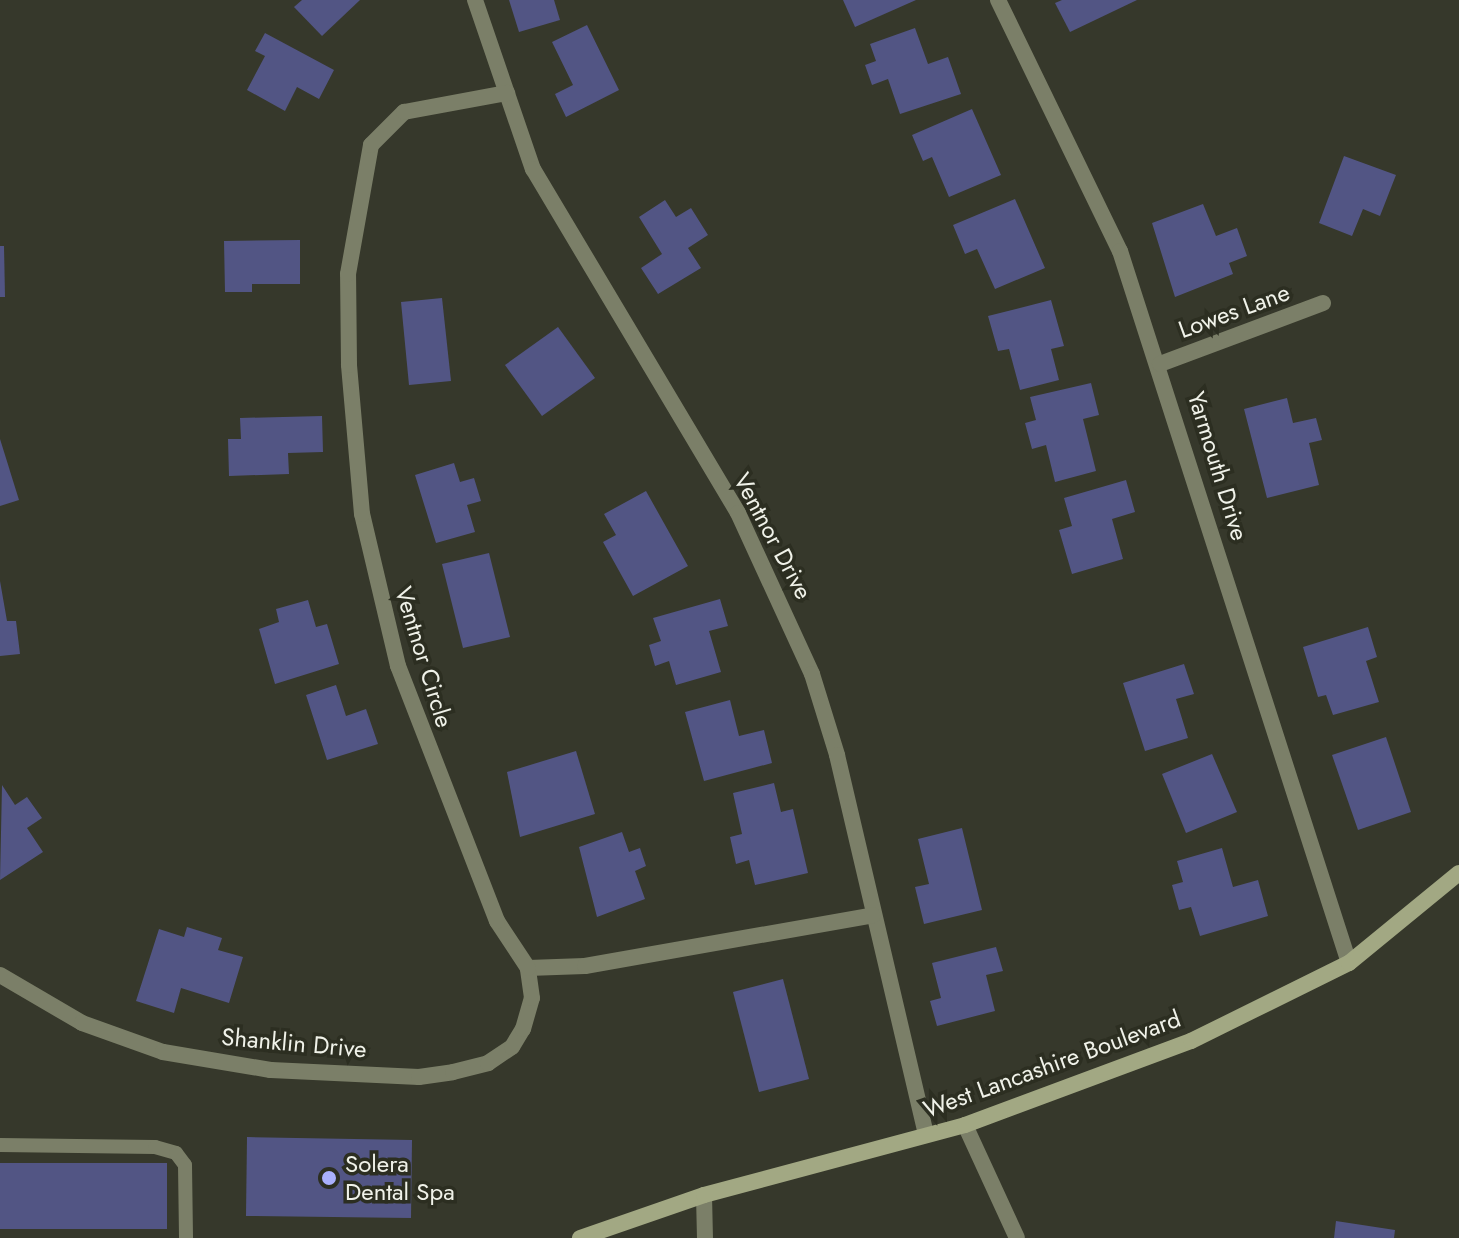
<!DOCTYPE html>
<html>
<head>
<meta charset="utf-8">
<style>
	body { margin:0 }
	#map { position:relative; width:1459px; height:1238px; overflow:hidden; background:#36382b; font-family:Jost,sans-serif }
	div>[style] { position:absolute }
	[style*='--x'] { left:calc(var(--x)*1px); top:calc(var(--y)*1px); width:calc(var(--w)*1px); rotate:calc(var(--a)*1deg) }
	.building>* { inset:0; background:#525584 }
	.service>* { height:14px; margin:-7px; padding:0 7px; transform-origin:7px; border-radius:7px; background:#7b7f68 }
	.minor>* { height:16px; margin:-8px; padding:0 8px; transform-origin:8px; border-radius:8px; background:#7b7f68 }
	.secondary>* { height:16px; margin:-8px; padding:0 8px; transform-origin:8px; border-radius:8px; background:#a2a883 }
	.dots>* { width:22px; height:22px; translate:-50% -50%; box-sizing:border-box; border:4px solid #2c2e21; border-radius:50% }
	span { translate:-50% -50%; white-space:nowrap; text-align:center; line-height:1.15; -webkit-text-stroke:7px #2c2e21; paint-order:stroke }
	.street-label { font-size:24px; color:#f0f2e9 }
	.poi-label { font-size:24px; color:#f0f2e9 }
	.left { translate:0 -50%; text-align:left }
</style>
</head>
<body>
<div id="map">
	<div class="building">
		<i style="clip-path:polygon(302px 0,360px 0,322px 36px,294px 7px)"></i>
		<i style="clip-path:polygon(509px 0,554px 0,560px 20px,519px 32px)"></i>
		<i style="clip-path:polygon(843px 0,916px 0,855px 27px)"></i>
		<i style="clip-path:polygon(1062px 0,1137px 0,1070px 32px,1055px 3px)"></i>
		<i style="clip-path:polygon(587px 25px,619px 90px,566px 117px,555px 94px,573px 85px,552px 42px)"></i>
		<i style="clip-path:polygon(915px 28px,928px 64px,948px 57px,961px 94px,900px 114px,888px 79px,872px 85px,865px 65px,876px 61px,870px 44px)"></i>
		<i style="clip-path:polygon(265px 33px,334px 70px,319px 99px,297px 87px,285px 111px,247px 90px,265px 56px,255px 51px)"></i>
		<i style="clip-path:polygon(972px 109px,1001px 175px,949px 197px,932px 157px,923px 161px,912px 135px)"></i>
		<i style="clip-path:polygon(1344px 156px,1396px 175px,1380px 216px,1363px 209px,1352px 236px,1319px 223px)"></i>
		<i style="clip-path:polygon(1015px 199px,1045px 268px,995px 289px,977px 249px,965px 254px,953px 225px)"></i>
		<i style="clip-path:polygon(665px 200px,676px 217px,691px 208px,708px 235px,688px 248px,701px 268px,658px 294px,641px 268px,662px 254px,639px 217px)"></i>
		<i style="clip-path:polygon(1203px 204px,1216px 236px,1237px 228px,1247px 256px,1229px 263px,1233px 274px,1175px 297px,1152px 223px)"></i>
		<i style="clip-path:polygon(300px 240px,300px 284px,252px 284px,252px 292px,225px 292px,224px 241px)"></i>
		<i style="clip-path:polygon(0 246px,4px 246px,5px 297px,0 297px)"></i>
		<i style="clip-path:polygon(442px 298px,451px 381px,409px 385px,401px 302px)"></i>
		<i style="clip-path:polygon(1051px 300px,1064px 346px,1051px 349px,1059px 380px,1020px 390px,1009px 349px,998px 351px,988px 316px)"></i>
		<i style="clip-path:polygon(558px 327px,595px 378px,542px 416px,505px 365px)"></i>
		<i style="clip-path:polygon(1091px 383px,1099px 415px,1083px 419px,1096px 471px,1055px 482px,1046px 445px,1032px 449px,1025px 423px,1036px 420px,1030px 397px)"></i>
		<i style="clip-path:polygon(1287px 398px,1293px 423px,1316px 418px,1322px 440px,1309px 443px,1319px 485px,1267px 498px,1244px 409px)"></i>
		<i style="clip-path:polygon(322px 416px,323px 452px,288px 453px,289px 474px,229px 476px,228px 439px,241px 439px,240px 418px)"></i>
		<i style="clip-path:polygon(0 439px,19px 500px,0 506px)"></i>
		<i style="clip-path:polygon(454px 463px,460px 482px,474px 478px,481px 501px,467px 505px,475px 532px,436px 543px,415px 475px)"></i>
		<i style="clip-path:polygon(1126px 480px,1135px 512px,1112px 519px,1123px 559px,1072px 574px,1059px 530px,1072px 526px,1064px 498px)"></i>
		<i style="clip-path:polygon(646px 491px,688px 566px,633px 596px,603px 542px,616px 535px,604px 514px)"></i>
		<i style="clip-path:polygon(489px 553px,510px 637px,463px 648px,442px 564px)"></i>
		<i style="clip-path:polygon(0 581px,7px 621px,16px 621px,20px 654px,0 656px)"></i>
		<i style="clip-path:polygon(720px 599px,728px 626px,709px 631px,721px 672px,676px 685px,669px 661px,655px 666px,649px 645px,661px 641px,653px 618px)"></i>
		<i style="clip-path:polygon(308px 600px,316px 627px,327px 624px,339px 664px,275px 684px,259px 629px,279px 622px,276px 609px)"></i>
		<i style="clip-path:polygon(1368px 627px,1377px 657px,1366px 661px,1379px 702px,1333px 715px,1326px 695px,1318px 697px,1303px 647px)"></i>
		<i style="clip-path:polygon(1184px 664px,1194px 694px,1176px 699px,1188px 738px,1145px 751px,1123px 683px)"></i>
		<i style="clip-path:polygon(336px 685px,346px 716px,366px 709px,378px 744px,327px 760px,306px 695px)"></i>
		<i style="clip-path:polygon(730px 700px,739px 736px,764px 730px,772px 763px,704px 781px,685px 712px)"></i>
		<i style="clip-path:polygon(1386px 737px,1411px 812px,1358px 830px,1332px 755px)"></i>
		<i style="clip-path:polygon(576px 751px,595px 814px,520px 837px,507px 772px)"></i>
		<i style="clip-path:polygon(1212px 754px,1237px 812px,1186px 833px,1162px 774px)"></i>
		<i style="clip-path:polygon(774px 783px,781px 812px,793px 809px,808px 873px,755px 885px,749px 860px,736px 864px,730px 837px,742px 834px,733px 793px)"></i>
		<i style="clip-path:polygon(2px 785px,15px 805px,27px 797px,42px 818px,27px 828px,43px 852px,0 880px)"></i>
		<i style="clip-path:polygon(962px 828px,982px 910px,924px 924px,915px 887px,929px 884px,918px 839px)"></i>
		<i style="clip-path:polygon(622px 832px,629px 852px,640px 848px,646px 866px,635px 871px,645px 899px,597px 917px,579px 847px)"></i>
		<i style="clip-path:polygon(1222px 848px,1233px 887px,1258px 880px,1268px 916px,1200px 936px,1191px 907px,1179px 910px,1172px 885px,1183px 882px,1177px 861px)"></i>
		<i style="clip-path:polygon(187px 927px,222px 938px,218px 950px,243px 957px,229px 1003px,181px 988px,174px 1013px,136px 1001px,159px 929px,184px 937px)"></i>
		<i style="clip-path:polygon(996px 947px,1003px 971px,986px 975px,995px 1011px,937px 1026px,930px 1001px,941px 998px,932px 963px)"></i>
		<i style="clip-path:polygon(783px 979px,809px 1079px,759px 1092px,733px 992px)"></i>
		<i style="clip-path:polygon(247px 1137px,412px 1140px,411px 1218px,246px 1216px)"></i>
		<i style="clip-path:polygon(0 1163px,167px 1163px,167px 1229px,0 1229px)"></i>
		<i style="clip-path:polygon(1336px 1221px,1395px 1230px,1394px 1238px,1334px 1238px)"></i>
	</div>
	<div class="service">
		<i style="--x:0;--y:1145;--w:155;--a:0.7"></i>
		<i style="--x:155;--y:1147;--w:22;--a:16"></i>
		<i style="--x:176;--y:1153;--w:15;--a:53"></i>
		<i style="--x:185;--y:1165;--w:73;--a:89.2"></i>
	</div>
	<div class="minor">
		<i style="--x:475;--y:0;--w:179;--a:71.1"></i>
		<i style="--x:533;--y:169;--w:400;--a:59.2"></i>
		<i style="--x:738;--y:513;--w:177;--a:65.3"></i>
		<i style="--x:812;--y:674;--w:85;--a:72.8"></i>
		<i style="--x:837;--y:755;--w:390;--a:76.8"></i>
		<i style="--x:998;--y:0;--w:279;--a:64.1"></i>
		<i style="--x:1120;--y:251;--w:748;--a:72.17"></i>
		<i style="--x:1160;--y:364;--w:174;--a:-20.5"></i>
		<i style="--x:528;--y:968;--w:57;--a:-2"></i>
		<i style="--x:585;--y:966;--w:292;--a:-10"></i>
		<i style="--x:0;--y:975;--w:95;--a:30.3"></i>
		<i style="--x:82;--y:1023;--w:86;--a:19.7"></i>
		<i style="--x:163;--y:1052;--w:109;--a:9.5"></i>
		<i style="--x:271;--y:1070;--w:148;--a:2.7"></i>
		<i style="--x:419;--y:1077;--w:34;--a:-8"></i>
		<i style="--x:453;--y:1072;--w:36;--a:-14"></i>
		<i style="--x:488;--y:1063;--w:29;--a:-34"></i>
		<i style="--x:512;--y:1047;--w:21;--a:-59"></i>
		<i style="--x:523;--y:1029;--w:32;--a:-74"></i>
		<i style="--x:532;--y:998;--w:30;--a:-98"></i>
		<i style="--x:528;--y:968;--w:56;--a:-123.4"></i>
		<i style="--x:497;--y:921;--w:274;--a:-111.2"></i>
		<i style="--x:398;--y:666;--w:156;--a:-103.3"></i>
		<i style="--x:362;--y:514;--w:150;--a:-95"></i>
		<i style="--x:349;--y:365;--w:91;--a:-90.6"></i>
		<i style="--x:348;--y:274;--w:131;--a:-79.9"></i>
		<i style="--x:371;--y:145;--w:47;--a:-45"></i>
		<i style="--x:404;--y:112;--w:105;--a:-10.5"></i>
		<i style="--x:965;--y:1125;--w:124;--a:65.3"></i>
		<i style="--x:704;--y:1195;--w:43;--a:88.7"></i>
	</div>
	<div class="secondary">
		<i style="--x:580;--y:1238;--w:131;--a:-19.1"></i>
		<i style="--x:704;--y:1195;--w:270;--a:-15"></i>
		<i style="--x:965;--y:1125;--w:241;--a:-20.4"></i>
		<i style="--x:1191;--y:1041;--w:176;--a:-26.3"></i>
		<i style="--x:1349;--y:963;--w:142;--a:-39.3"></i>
	</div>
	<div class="dots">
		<i style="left:329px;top:1178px;background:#a9b0fc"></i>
	</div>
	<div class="street-label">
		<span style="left:1234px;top:311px;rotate:-20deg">Lowes Lane</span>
		<span style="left:1218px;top:466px;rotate:73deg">Yarmouth Drive</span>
		<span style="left:773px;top:536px;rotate:62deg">Ventnor Drive</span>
		<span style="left:424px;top:657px;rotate:73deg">Ventnor Circle</span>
		<span style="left:294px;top:1043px;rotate:5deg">Shanklin Drive</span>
		<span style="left:1052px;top:1064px;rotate:-20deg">West Lancashire Boulevard</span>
	</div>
	<div class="poi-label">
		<span class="left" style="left:345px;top:1178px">Solera<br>Dental Spa</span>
	</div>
</div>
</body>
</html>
